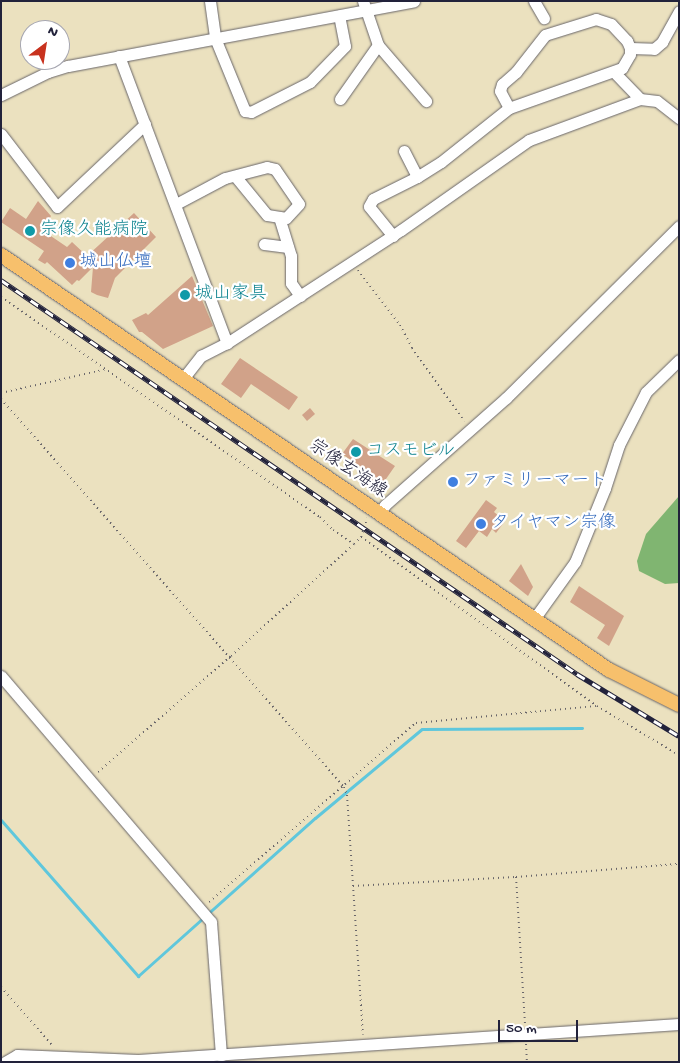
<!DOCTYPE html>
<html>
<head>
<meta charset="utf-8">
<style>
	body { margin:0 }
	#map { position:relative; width:680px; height:1063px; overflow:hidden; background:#ebe1bf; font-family:"Gochi Hand","Klee One",sans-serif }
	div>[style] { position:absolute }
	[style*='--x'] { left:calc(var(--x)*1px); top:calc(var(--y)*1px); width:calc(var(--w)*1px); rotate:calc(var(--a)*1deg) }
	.forest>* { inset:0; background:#80b571 }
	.stream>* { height:3px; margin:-1.5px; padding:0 1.5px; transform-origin:1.5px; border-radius:1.5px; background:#5fc7dc }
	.building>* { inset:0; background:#d1a289 }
	.path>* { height:2px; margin-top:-1px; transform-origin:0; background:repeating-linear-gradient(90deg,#686569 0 1px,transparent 0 5px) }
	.roads { filter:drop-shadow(0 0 1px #686569) drop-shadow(0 0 1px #686569) }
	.minor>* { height:11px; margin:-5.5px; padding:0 5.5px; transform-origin:5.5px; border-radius:5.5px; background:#fff }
	.major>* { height:14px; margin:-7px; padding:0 7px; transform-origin:7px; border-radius:7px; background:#f7c06c }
	.rail>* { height:5px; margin-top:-2.5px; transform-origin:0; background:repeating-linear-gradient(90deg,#fff 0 9px,#22223b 0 18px); box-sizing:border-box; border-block:1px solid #22223b }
	.dots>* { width:14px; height:14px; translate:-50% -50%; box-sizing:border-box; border:2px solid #fff; border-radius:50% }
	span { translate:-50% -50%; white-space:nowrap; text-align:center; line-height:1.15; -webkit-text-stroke:4.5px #fff; paint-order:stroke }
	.culture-label { font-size:18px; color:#0d838f }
	.left { translate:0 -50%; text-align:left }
	.shop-label { font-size:18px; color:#366cbe }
	.street-label { font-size:18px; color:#22223b }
	.frame { position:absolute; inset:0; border:2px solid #22223b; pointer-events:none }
	.north { position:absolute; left:20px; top:20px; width:50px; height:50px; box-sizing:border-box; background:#fff; border:1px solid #a7a7b1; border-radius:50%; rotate:31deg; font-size:14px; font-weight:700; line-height:20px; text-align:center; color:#22223b }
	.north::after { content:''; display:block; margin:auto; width:18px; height:22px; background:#c8321e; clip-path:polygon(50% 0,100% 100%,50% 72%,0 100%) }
	.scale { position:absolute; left:498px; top:1020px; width:80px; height:22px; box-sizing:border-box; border:2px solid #22223b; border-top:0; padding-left:6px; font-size:15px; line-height:18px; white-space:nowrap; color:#22223b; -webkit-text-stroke:4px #fff; paint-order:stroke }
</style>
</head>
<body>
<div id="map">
	<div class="forest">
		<i style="clip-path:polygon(679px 496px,679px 583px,665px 584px,639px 571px,637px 561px,646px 534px)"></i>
	</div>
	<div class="stream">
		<i style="--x:1;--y:820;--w:208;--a:48.7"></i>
		<i style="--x:138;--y:976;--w:237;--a:-41.8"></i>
		<i style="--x:315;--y:818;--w:139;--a:-39.8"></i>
		<i style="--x:422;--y:729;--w:160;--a:-0.4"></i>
	</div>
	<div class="building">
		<i style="clip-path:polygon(38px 201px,51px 216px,42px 230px,67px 247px,72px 242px,87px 256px,134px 213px,156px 237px,115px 278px,108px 298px,97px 295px,91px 292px,93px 267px,79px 281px,77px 280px,72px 285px,47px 262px,45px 264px,38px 260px,44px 251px,1px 222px,10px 208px,26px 219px)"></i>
		<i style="clip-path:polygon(192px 276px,213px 326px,163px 349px,142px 332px,139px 332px,132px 320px,146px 313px,148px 315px)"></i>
		<i style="clip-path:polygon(240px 358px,298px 397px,289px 410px,251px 384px,241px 398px,221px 384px)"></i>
		<i style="clip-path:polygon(310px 408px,315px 414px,307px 421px,302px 415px)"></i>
		<i style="clip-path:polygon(353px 439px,395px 466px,379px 489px,368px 482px,370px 473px,342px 454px)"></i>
		<i style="clip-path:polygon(486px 500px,497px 508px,494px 512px,505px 521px,496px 533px,492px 529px,487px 537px,479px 531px,466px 548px,456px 541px)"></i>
		<i style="clip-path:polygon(521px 564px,533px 587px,528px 596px,509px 581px)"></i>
		<i style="clip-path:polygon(579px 586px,624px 616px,609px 646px,597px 638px,605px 625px,570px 602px)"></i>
	</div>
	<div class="path">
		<i style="--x:358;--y:270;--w:69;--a:52.6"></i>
		<i style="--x:400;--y:325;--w:26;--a:62"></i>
		<i style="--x:412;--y:348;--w:90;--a:54.5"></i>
		<i style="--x:1;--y:297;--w:388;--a:34.6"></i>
		<i style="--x:320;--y:517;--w:18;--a:45"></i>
		<i style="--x:333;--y:530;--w:25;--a:34"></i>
		<i style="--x:1;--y:393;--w:109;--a:-12.8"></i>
		<i style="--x:1;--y:399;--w:518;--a:48.52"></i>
		<i style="--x:344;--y:787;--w:9;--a:69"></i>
		<i style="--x:347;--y:795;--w:240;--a:86.2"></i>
		<i style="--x:361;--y:537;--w:290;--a:35.6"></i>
		<i style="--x:597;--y:706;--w:96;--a:30.9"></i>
		<i style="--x:98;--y:772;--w:176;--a:-41.1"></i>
		<i style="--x:231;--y:656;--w:166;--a:-42.3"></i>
		<i style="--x:354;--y:544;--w:10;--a:-45"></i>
		<i style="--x:361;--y:537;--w:20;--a:-72"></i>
		<i style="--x:516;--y:877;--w:147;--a:86.5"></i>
		<i style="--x:353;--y:886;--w:163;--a:-3.2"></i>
		<i style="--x:516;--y:877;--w:164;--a:-4.6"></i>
		<i style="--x:209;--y:902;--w:274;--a:-40.9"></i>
		<i style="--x:416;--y:723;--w:182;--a:-5.4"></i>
		<i style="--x:1;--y:987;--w:77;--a:48.7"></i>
		<i style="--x:526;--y:1044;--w:18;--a:87"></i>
	</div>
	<div class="roads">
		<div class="minor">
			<i style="--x:210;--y:1;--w:37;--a:82"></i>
			<i style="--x:215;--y:38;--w:79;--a:67.7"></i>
			<i style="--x:245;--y:111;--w:6;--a:9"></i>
			<i style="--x:251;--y:112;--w:66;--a:-27"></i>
			<i style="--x:310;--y:82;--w:50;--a:-45.8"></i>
			<i style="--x:345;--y:46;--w:31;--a:-101"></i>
			<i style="--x:534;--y:1;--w:20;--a:60"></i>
			<i style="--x:378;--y:45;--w:74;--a:49.4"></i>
			<i style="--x:630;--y:48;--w:24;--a:2"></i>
			<i style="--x:654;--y:49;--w:11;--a:-41"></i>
			<i style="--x:662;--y:42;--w:35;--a:-61"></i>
			<i style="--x:119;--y:56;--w:307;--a:69.4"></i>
			<i style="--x:614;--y:72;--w:37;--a:46"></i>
			<i style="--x:1;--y:95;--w:52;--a:-26.1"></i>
			<i style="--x:48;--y:72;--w:21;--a:-17"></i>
			<i style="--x:68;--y:66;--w:352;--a:-10.6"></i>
			<i style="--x:340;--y:99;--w:66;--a:-54.9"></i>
			<i style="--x:378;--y:45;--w:46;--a:-108.8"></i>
			<i style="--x:1;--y:134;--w:92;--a:52.5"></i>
			<i style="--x:57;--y:207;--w:121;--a:-43.3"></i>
			<i style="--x:404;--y:151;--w:29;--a:63"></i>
			<i style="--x:176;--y:204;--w:55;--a:-28"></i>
			<i style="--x:225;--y:178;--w:43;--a:-14.7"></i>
			<i style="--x:267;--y:167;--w:8;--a:14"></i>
			<i style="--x:275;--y:169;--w:42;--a:55.6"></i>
			<i style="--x:299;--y:204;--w:19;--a:133"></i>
			<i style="--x:286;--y:218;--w:19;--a:-171"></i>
			<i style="--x:267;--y:215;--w:50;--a:-129.4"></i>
			<i style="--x:279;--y:217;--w:41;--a:72.9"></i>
			<i style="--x:291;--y:256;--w:27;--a:90"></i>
			<i style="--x:291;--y:283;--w:16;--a:55"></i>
			<i style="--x:393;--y:236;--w:38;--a:-129"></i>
			<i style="--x:369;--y:206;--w:8;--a:-60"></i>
			<i style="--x:373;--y:199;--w:49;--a:-26.6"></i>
			<i style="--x:417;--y:177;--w:28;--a:-32"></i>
			<i style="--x:441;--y:162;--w:87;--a:-38.5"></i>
			<i style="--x:509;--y:108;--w:120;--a:-19.5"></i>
			<i style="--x:622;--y:68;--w:16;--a:-60"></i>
			<i style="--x:630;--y:54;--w:6;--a:-90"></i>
			<i style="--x:630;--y:48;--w:8;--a:-113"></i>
			<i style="--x:627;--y:41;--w:23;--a:-133"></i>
			<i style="--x:611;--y:24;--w:16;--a:-162"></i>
			<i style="--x:596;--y:19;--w:53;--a:162.6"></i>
			<i style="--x:545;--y:35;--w:47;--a:128.1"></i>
			<i style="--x:516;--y:72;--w:18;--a:139"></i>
			<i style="--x:502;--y:84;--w:7;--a:106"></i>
			<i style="--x:500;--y:91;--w:19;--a:62"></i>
			<i style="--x:264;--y:244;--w:24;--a:7"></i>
			<i style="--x:182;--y:380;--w:31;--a:-52"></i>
			<i style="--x:201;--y:356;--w:29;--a:-27"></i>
			<i style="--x:227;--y:343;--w:207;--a:-33"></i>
			<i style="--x:401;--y:230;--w:156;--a:-35.1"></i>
			<i style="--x:529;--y:140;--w:118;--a:-20.3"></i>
			<i style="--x:640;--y:99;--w:17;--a:7"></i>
			<i style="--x:657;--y:101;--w:28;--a:38"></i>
			<i style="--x:379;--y:513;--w:10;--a:-53"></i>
			<i style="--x:385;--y:505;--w:162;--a:-41.5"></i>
			<i style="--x:506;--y:398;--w:244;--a:-44.8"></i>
			<i style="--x:534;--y:619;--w:70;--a:-54.3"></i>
			<i style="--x:575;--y:562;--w:80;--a:-67.9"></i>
			<i style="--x:605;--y:488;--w:45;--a:-72"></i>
			<i style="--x:619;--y:445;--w:59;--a:-63"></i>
			<i style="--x:646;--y:392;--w:46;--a:-44.1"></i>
			<i style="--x:1;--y:676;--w:323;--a:49.5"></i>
			<i style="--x:211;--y:922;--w:134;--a:85.7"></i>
			<i style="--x:5;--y:1062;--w:14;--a:-30"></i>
			<i style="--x:17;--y:1055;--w:121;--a:2.4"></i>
			<i style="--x:138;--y:1060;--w:542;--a:-3.81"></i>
		</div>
		<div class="major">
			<i style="--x:1;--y:255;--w:736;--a:34.32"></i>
			<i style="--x:609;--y:670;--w:78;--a:26.6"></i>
		</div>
	</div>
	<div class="rail">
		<i style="--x:1;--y:280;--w:698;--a:34.37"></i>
		<i style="--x:577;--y:674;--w:119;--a:31.3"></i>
	</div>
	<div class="dots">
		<i style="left:30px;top:231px;background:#0f9aa8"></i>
		<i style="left:70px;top:263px;background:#3f7fe0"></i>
		<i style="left:185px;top:295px;background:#0f9aa8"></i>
		<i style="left:356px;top:452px;background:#0f9aa8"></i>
		<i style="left:453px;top:482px;background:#3f7fe0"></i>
		<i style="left:481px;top:524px;background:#3f7fe0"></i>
	</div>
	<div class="culture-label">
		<span class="left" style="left:40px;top:231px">宗像久能病院</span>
		<span class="left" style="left:195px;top:295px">城山家具</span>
		<span class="left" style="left:366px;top:452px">コスモビル</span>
	</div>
	<div class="shop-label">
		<span class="left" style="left:80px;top:263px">城山仏壇</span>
		<span class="left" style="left:463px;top:482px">ファミリーマート</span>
		<span class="left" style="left:491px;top:524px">タイヤマン宗像</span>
	</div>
	<div class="street-label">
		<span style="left:347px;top:470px;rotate:34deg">宗像玄海線</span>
	</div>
	<div class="frame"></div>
	<div class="north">N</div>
	<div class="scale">50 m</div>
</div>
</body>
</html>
